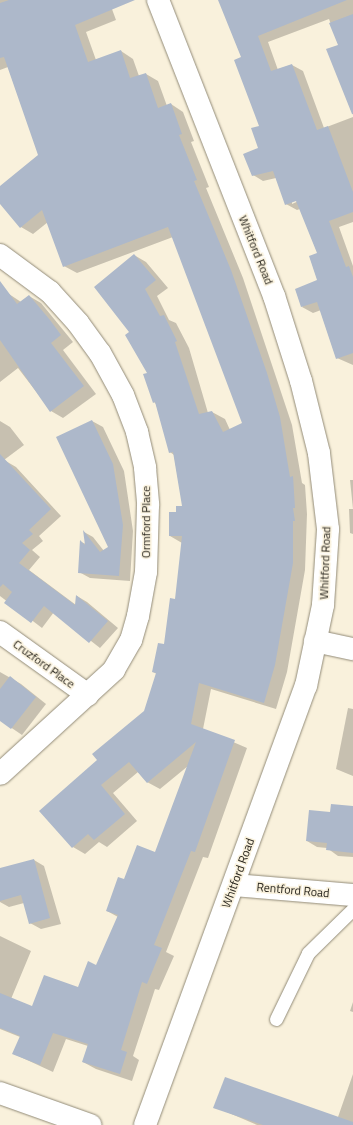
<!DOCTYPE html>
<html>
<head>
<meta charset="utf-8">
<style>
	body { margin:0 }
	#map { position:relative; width:353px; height:1125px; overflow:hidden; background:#f9f1dc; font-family:"Titillium Web",sans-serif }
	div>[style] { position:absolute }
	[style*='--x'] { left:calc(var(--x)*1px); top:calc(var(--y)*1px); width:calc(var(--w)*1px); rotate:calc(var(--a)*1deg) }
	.shadow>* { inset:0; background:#0003 }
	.building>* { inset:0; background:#adb8ca }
	.roads { filter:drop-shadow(0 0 1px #928b78) drop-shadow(0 0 1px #928b78) }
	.service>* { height:13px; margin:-6.5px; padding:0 6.5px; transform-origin:6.5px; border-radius:6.5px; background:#fff }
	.minor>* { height:22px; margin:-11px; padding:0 11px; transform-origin:11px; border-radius:11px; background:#fff }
	.tertiary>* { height:22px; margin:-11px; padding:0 11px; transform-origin:11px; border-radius:11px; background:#fff }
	span { translate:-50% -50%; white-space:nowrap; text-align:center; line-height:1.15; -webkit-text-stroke:3px #f9f1dc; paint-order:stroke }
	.street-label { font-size:12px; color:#28251e }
</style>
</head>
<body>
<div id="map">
	<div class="shadow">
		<i style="clip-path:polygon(0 0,111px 0,109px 1px,116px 20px,86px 32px,96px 60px,121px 51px,133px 59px,139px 76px,146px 74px,158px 81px,167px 106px,171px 104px,183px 112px,194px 141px,191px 142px,209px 187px,206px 188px,243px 278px,292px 425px,302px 483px,305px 485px,307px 514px,305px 570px,287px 672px,276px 709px,211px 689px,203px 729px,247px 748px,208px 858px,203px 857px,166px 952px,174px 956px,159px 990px,155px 989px,133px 1056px,139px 1060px,132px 1081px,96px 1069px,83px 1062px,88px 1046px,66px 1039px,53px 1072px,14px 1054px,20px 1037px,0 1029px,0 936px,31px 951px,11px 999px,33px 1008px,79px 988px,97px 966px,118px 917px,107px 911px,124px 881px,156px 853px,188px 766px,160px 789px,147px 782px,138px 772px,113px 793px,137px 821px,107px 847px,99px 842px,85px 854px,73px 847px,98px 761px,145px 712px,157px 674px,153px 672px,165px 646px,176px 600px,182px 543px,170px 536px,177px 513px,183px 507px,174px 455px,170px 452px,156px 404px,154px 402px,149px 373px,130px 333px,134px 255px,146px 262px,168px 288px,157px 296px,169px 320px,176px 323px,189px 348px,208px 413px,212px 412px,225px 419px,230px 430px,244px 424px,173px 237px,77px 273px,64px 266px,48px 222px,33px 234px,21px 227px,0 202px,0 187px,39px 155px,8px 67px,0 70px)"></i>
		<i style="clip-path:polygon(evenodd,219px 0,353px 0,353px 115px,328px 50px,339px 46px,329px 19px,268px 42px,278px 70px,292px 65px,303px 71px,324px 128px,353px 117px,353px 222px,339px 227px,353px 266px,353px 365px,337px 358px,321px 310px,313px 313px,302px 307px,318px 281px,318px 254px,300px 209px,297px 210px,286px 204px,276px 178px,263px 181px,253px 175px,260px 149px,260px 126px,242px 58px,219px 0,301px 200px,292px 204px,292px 201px,301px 200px)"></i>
		<i style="clip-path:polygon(9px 294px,21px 302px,29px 296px,41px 303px,73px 342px,63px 350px,96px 394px,63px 418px,51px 411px,18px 368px,0 382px,0 295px)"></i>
		<i style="clip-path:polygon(0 421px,10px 427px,24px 445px,4px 460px,16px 467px,61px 516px,39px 536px,43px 541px,32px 550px,40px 557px,29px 570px,76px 605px,77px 596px,87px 602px,118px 628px,100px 648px,54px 612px,42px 628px,0 596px)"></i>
		<i style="clip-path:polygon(92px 421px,103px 427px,124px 471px,133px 531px,130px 581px,90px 578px,79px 572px,81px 542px,86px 544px,84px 532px,93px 537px,104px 551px,110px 548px)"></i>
		<i style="clip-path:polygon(350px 480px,353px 480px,353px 534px,350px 533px,349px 509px,353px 509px)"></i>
		<i style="clip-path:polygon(0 672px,21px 684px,46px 704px,22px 735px,0 720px)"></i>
		<i style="clip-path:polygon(348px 708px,353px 709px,353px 776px,336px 769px)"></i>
		<i style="clip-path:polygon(353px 807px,353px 857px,338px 856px,327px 848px,317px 847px,307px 841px,331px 813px)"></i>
		<i style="clip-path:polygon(34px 860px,44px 866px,61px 924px,41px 929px,30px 923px,24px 903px,9px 907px,0 902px,0 869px)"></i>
		<i style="clip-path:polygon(353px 1002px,353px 1012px,350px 1011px)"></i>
		<i style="clip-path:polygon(353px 1074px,353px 1125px,257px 1125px,215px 1107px,338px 1117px)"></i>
	</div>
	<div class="building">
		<i style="clip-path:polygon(9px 0,135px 0,75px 25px,88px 62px,121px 50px,130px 78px,146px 73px,158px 108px,171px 103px,182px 134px,179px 135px,197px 180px,194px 181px,231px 270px,267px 373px,280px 417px,290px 477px,293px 476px,295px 508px,293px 508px,295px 521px,293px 521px,293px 563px,275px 665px,264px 703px,199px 683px,191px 724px,235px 740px,195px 852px,191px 851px,154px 945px,162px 948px,147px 984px,142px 982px,121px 1050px,127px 1052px,120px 1074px,82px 1062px,88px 1044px,53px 1033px,40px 1065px,12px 1054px,20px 1036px,0 1028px,0 993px,32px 1006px,44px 975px,78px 987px,88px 961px,96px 965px,118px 915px,106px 911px,118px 877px,124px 879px,137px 845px,155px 852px,196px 742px,147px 783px,129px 762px,101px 785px,125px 814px,94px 840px,88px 834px,72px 848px,39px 811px,97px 760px,92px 754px,144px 711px,156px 673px,152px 672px,158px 643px,164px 644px,170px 598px,175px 599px,182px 536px,169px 536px,169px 512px,176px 512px,176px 506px,182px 506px,173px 452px,169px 453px,155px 402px,153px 403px,143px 374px,147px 373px,125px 335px,129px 332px,94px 287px,134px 254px,156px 280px,145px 289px,160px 316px,164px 315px,177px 341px,175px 342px,199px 414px,212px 411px,223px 432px,242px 423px,168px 227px,63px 267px,42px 210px,20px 228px,0 204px,0 186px,38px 155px,4px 57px,0 58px,0 3px)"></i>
		<i style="clip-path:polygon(218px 0,347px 0,258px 36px,271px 71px,292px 64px,317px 130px,328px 126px,353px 192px,353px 212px,329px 221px,346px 267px,349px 266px,353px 277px,353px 353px,336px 359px,317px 302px,301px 307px,295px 289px,317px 280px,309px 256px,317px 253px,296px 201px,285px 205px,273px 171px,252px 176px,243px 154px,258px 148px,251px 128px,259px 126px,234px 60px,241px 57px)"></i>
		<i style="clip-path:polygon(353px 14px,353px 114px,352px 114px,326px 49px,338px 45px,329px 23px)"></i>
		<i style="clip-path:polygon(0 281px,17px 304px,29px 295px,50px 320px,61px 335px,51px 343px,84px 386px,50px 412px,0 340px)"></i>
		<i style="clip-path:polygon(92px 420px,113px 464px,123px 525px,119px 576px,78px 573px,80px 540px,85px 545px,83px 530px,100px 552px,108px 547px,56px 437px)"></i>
		<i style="clip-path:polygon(0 454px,51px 509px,29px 530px,33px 534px,22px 543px,30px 550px,19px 563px,75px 605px,76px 595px,108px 621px,89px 643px,44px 606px,31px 623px,4px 603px,12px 592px,3px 584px,0 587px)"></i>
		<i style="clip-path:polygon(10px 676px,36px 697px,11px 729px,0 721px,0 689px)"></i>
		<i style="clip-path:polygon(331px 804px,353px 806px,353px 853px,326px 850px,327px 843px,306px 841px,309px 810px,330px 812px)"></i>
		<i style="clip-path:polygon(34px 859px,50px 918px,29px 924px,21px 895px,0 901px,0 868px)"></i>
		<i style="clip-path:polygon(225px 1077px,353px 1122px,353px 1125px,263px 1125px,213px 1108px)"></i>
	</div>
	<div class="roads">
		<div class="service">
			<i style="--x:276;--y:1019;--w:73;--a:-64.1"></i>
			<i style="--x:308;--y:953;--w:63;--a:-44.4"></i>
		</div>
		<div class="minor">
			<i style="--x:0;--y:255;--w:62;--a:36.5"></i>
			<i style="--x:50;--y:292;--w:42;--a:47.9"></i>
			<i style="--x:78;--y:323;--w:37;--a:54"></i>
			<i style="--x:100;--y:353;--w:48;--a:61.3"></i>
			<i style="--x:123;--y:395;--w:40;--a:69"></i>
			<i style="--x:137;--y:432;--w:37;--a:77"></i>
			<i style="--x:145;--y:468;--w:37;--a:85"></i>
			<i style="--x:148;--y:505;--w:67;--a:91.7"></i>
			<i style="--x:146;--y:572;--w:45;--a:100.3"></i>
			<i style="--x:138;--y:616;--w:25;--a:106"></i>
			<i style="--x:131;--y:640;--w:34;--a:120"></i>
			<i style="--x:114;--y:670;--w:154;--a:137.6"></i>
			<i style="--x:0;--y:632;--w:108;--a:35.6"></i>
			<i style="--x:315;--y:641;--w:39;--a:12"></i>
			<i style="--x:234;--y:885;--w:119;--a:4.8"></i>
			<i style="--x:145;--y:1125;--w:468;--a:-69.9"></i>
			<i style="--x:306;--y:686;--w:83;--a:-78.1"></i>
			<i style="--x:323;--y:605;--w:76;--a:-86.2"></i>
			<i style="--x:328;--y:529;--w:77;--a:-96.8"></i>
			<i style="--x:319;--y:453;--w:74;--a:-104"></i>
			<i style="--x:301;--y:381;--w:89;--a:-107.6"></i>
			<i style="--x:274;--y:296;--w:318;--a:-111.4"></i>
		</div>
		<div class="tertiary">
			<i style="--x:0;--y:1093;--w:96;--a:19.6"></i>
		</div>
	</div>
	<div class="street-label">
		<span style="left:256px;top:250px;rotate:68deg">Whitford Road</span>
		<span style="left:146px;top:522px;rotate:-90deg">Ormford Place</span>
		<span style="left:325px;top:563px;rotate:-88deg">Whitford Road</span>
		<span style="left:44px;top:664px;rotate:36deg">Cruzford Place</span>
		<span style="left:238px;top:873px;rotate:-70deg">Whitford Road</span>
		<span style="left:293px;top:890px;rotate:5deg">Rentford Road</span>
	</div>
</div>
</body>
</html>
